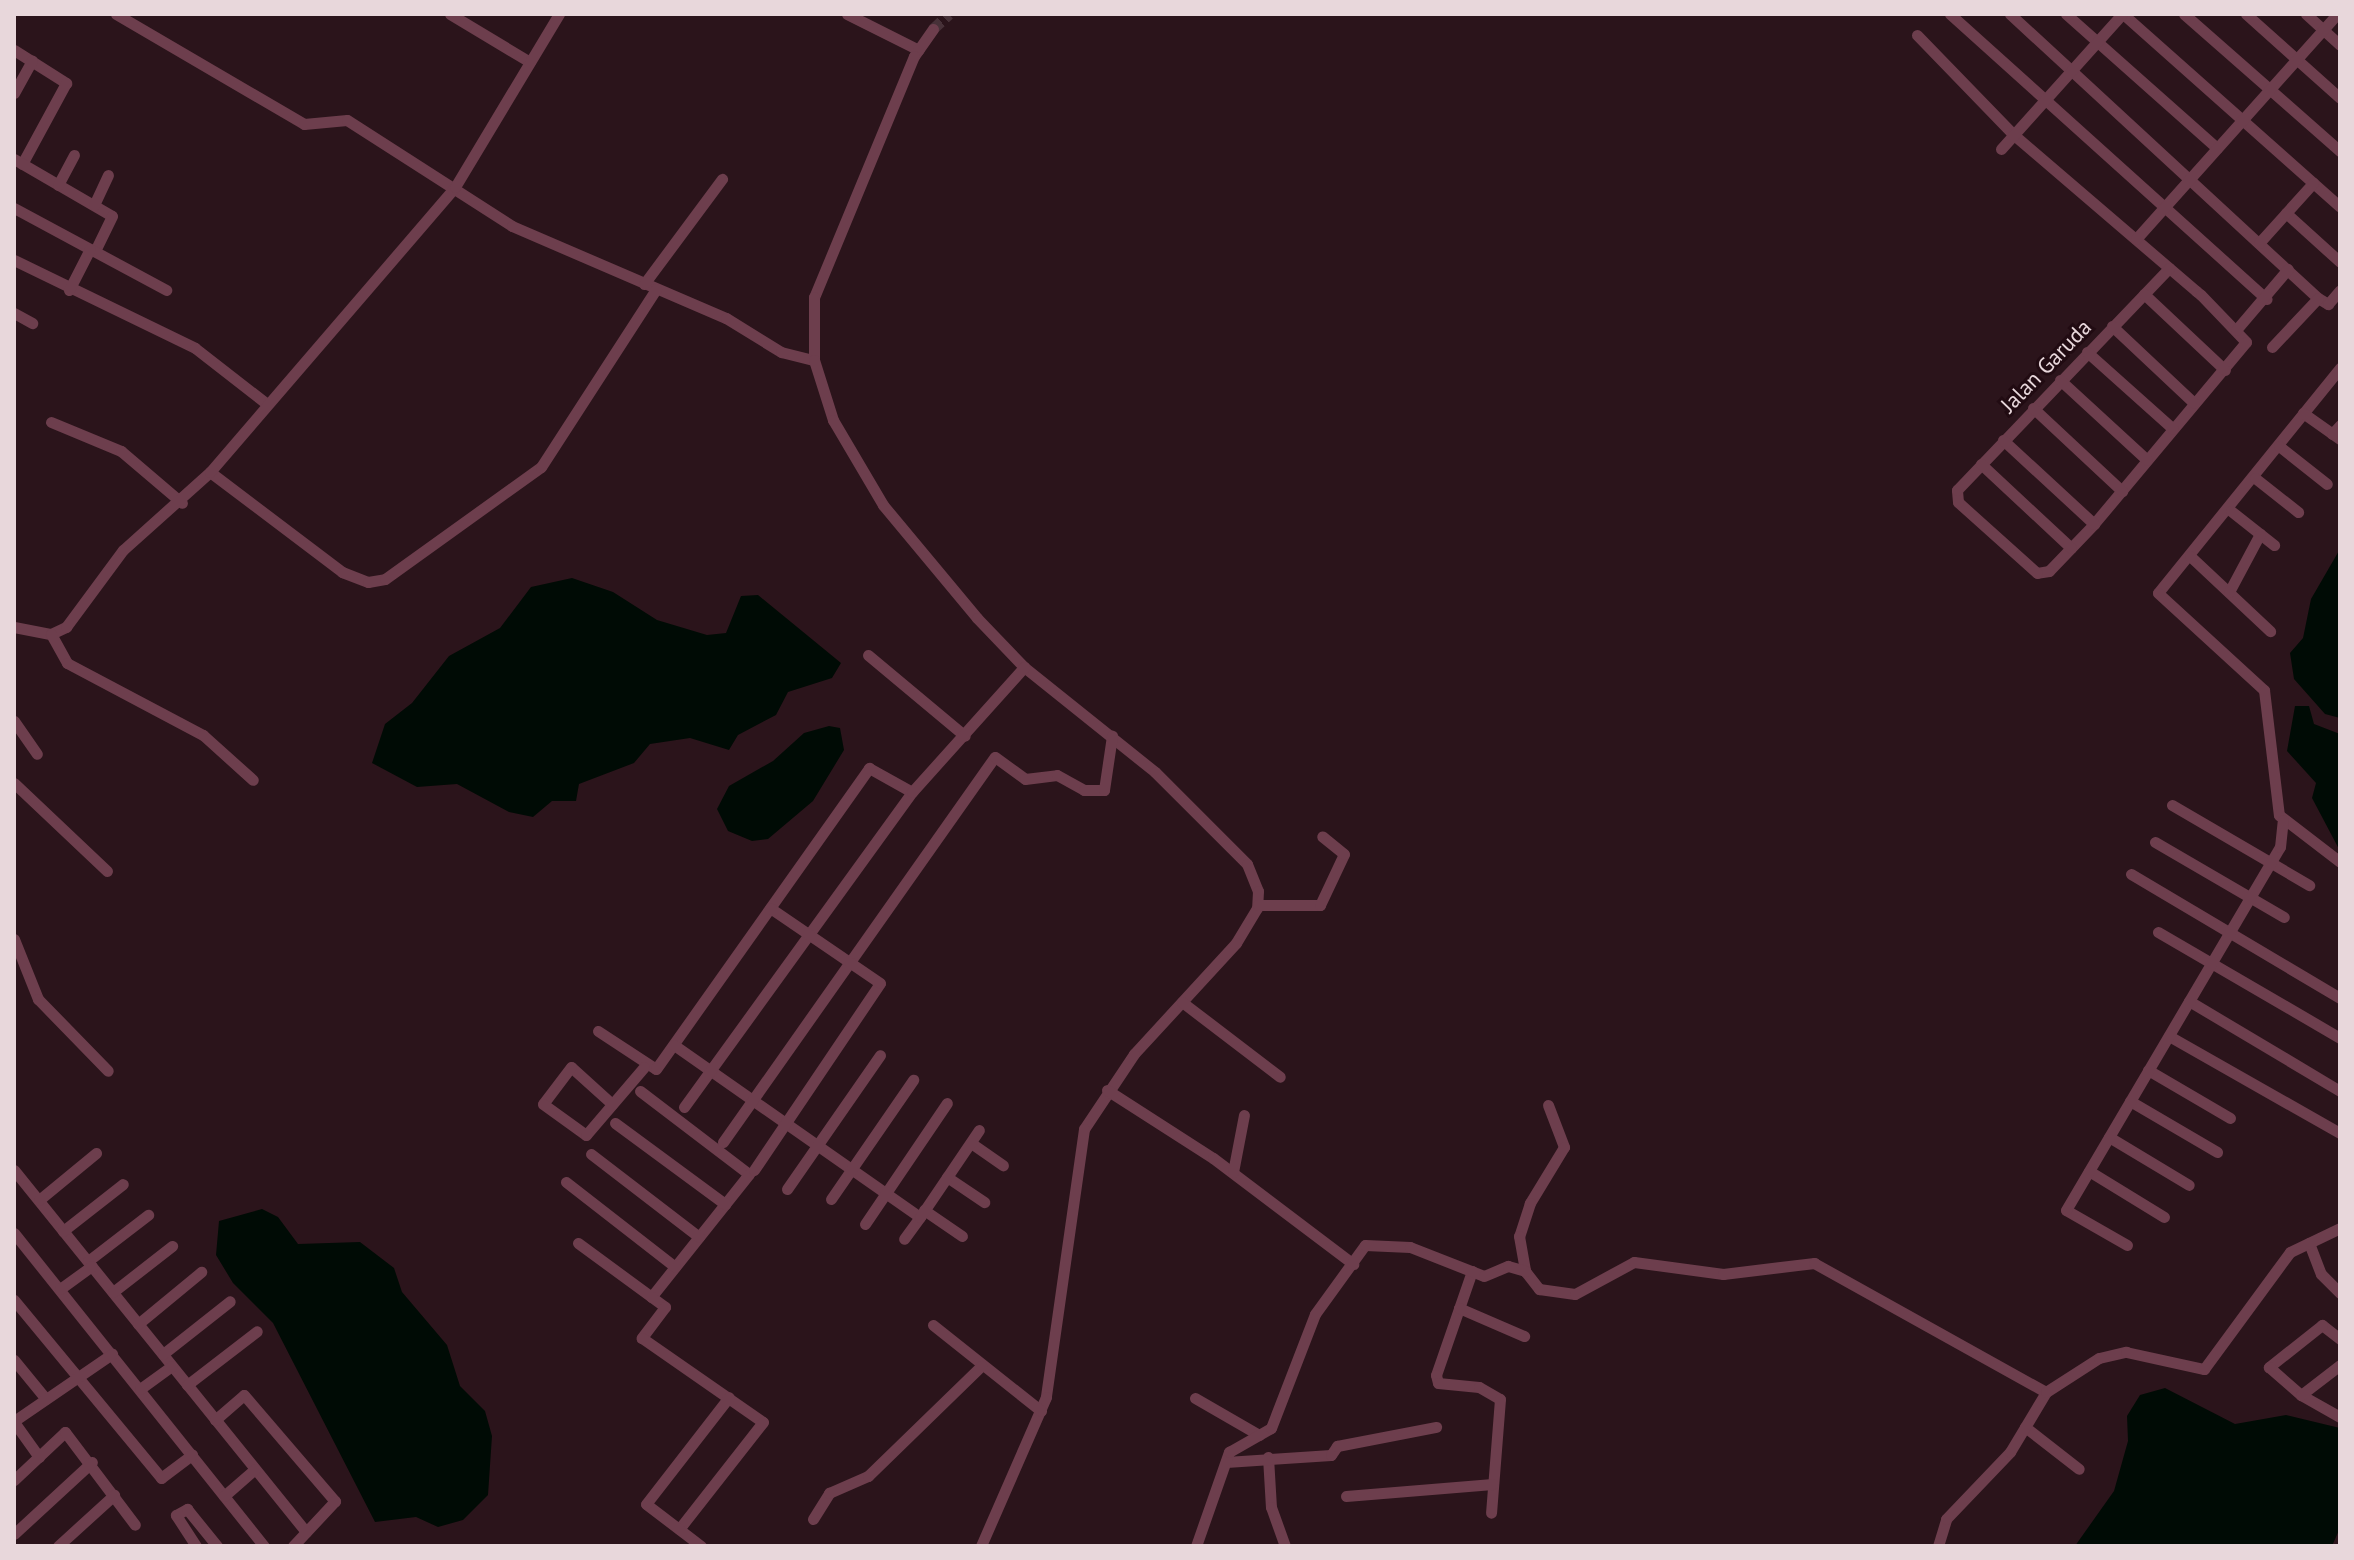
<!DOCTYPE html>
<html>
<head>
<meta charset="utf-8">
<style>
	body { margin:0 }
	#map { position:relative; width:2354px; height:1560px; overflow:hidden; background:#2b141b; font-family:"PT Sans",sans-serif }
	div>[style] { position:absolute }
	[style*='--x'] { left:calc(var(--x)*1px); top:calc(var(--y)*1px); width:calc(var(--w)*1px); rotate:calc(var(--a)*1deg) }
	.water>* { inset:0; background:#000b05 }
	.minor-tunnel>* { height:11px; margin-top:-5.5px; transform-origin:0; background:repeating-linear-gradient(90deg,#473138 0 11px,transparent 0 16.5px) }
	.minor>* { height:11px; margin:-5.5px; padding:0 5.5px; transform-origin:5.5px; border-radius:5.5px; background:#6d3e4d }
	span { translate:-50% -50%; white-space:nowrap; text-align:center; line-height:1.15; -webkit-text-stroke:6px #210b12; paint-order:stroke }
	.street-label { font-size:22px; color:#e8d7db }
	.frame { position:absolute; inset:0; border:16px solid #e8d7db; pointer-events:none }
</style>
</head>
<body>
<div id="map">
	<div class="water">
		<i style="clip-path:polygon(2340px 549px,2340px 718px,2325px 714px,2294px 679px,2290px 653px,2303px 638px,2311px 599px)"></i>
		<i style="clip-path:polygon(572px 578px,613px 592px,657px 620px,707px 635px,726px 633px,741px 596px,758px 595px,841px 663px,832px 678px,788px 692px,776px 715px,738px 735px,729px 750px,690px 738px,650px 744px,634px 763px,579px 784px,576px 801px,552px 801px,533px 817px,509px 812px,457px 784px,417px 787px,372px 763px,385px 724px,412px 703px,449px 656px,500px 628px,531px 587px)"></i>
		<i style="clip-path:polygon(2295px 706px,2309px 706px,2314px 724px,2340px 734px,2340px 851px,2312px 798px,2316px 783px,2287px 751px)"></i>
		<i style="clip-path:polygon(829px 726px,840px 728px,844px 750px,813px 801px,768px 839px,752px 841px,728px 831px,717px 809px,729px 786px,773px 761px,804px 733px)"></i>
		<i style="clip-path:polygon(262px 1209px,278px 1217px,298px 1244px,360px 1242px,394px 1268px,402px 1292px,447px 1345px,460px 1386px,485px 1411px,492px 1436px,488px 1495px,463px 1520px,438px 1527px,416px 1517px,375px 1522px,273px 1323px,233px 1283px,216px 1255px,219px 1221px)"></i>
		<i style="clip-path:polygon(2165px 1388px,2235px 1424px,2286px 1415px,2340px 1428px,2340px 1528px,2332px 1546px,2075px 1546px,2114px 1491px,2128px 1441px,2127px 1416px,2140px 1395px)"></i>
	</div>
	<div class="minor-tunnel">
		<i style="--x:933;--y:29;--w:22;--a:-43"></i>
	</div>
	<div class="minor">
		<i style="--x:116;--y:14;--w:218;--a:30.3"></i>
		<i style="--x:304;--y:124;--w:43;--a:-5.3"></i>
		<i style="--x:347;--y:120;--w:196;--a:32.7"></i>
		<i style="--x:512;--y:226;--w:233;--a:23.3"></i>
		<i style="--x:726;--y:318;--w:65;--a:31.7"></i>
		<i style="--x:781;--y:352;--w:34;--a:14"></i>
		<i style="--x:450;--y:14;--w:93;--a:31"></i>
		<i style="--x:847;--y:14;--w:80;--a:26.6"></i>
		<i style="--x:1950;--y:14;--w:426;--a:42"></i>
		<i style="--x:2010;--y:14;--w:419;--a:42.7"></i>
		<i style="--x:2318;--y:298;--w:12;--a:31"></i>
		<i style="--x:2328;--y:304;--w:18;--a:-49"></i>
		<i style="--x:2066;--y:14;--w:202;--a:41.6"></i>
		<i style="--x:2123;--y:14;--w:290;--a:41.6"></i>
		<i style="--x:2184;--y:14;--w:208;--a:41.3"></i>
		<i style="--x:2246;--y:14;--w:126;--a:41.8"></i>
		<i style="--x:2306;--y:14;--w:46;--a:42.4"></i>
		<i style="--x:933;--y:29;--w:33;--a:125"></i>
		<i style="--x:914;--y:56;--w:261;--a:112.5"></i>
		<i style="--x:814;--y:297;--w:63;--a:90"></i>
		<i style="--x:814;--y:360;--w:63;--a:72.4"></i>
		<i style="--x:833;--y:420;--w:99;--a:59.5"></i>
		<i style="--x:883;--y:505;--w:147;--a:50.2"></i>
		<i style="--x:977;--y:618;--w:68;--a:46.2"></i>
		<i style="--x:1024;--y:667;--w:168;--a:38.7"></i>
		<i style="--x:1155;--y:772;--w:130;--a:45"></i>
		<i style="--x:1247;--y:864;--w:29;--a:68"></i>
		<i style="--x:1258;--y:891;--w:17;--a:93"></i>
		<i style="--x:1257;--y:908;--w:41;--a:121"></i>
		<i style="--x:1236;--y:943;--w:151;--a:132.6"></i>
		<i style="--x:1134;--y:1054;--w:90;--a:123.7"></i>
		<i style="--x:1084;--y:1129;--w:271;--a:98.1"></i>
		<i style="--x:1046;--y:1397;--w:163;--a:113.6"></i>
		<i style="--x:1917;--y:35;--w:139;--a:45.9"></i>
		<i style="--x:2014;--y:135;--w:240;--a:40.6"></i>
		<i style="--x:2196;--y:291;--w:6;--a:39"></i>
		<i style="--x:2201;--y:295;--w:65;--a:46.2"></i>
		<i style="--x:2246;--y:342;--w:237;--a:129.9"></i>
		<i style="--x:2094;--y:524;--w:65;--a:133.8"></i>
		<i style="--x:2049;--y:571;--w:12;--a:171"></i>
		<i style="--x:2037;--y:573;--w:106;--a:-138.1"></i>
		<i style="--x:1958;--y:502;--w:12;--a:-95"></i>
		<i style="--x:1957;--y:490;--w:307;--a:-46.3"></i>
		<i style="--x:14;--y:50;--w:62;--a:32.4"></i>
		<i style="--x:66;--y:83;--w:92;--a:118.5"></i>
		<i style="--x:14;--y:93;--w:37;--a:-61"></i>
		<i style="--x:2001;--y:149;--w:181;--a:-48.1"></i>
		<i style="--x:14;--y:159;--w:113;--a:30.2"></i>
		<i style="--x:112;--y:216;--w:39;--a:116"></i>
		<i style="--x:58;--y:185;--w:34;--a:-62"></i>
		<i style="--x:94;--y:205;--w:33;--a:-65"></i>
		<i style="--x:14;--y:208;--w:173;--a:28.3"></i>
		<i style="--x:2286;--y:213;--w:73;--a:42.2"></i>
		<i style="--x:2136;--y:239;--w:302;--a:-48.2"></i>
		<i style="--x:2259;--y:243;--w:81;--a:-48"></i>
		<i style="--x:14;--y:260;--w:201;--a:25.9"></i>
		<i style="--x:195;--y:348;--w:91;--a:37.9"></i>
		<i style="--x:644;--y:284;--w:131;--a:-53.4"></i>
		<i style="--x:69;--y:290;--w:46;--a:-62.9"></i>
		<i style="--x:2144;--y:294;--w:111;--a:43.2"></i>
		<i style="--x:14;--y:313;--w:21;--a:29"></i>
		<i style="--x:2112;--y:326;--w:112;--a:43.2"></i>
		<i style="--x:2236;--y:330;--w:80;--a:-49.6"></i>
		<i style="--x:2272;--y:347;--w:67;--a:-46.8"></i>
		<i style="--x:2087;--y:352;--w:115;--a:41.8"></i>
		<i style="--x:2340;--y:368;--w:289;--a:129"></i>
		<i style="--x:2158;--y:593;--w:144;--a:42.5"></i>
		<i style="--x:2264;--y:690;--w:126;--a:83.2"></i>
		<i style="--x:2279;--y:815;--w:77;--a:37.6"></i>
		<i style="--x:2060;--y:380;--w:118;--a:42.6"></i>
		<i style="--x:2033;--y:408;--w:122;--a:43"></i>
		<i style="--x:2303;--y:413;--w:45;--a:35.1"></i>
		<i style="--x:51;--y:422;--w:76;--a:22.5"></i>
		<i style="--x:121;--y:451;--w:80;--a:40.4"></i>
		<i style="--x:2332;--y:434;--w:12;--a:-48"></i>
		<i style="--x:2003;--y:440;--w:124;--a:42.7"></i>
		<i style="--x:2279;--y:446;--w:61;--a:38.4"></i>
		<i style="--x:1981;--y:464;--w:123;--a:43"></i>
		<i style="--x:210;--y:472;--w:166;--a:37.1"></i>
		<i style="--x:342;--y:572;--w:28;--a:21"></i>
		<i style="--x:368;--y:582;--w:17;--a:-10"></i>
		<i style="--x:385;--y:579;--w:192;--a:-35.7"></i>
		<i style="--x:541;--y:467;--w:212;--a:-57.1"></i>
		<i style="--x:2255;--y:478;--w:55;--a:38.3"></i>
		<i style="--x:2231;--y:511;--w:55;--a:38.3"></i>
		<i style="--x:2190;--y:556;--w:110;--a:43.2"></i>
		<i style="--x:2229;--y:592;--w:66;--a:-61.9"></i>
		<i style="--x:14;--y:627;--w:38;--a:11"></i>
		<i style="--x:51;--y:634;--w:17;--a:-25"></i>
		<i style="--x:66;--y:627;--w:96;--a:-53.5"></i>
		<i style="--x:123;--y:550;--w:117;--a:-41.9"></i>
		<i style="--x:210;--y:472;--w:376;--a:-49.3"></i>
		<i style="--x:455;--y:187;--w:202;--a:-59"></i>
		<i style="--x:51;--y:634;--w:33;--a:61"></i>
		<i style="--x:67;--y:663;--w:154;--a:27.9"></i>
		<i style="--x:203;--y:735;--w:67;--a:42"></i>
		<i style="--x:868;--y:655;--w:126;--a:39.9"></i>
		<i style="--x:14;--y:721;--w:40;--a:55.1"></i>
		<i style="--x:14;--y:783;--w:128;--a:43.4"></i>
		<i style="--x:2172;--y:805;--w:159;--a:30.3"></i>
		<i style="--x:2155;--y:842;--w:149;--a:30.2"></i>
		<i style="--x:2131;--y:874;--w:243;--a:30.7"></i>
		<i style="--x:1258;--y:905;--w:62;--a:0"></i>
		<i style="--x:1320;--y:905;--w:56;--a:-64.8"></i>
		<i style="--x:1344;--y:854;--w:28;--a:-141"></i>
		<i style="--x:2158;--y:932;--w:211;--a:30.2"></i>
		<i style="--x:14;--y:939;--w:65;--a:68.2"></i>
		<i style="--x:38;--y:999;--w:100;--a:45.8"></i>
		<i style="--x:2189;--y:1001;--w:176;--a:30.8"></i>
		<i style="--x:1182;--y:1002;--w:123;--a:37.4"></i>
		<i style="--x:598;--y:1031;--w:69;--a:33.2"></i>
		<i style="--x:656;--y:1069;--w:369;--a:-54.7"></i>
		<i style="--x:869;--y:768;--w:49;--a:29.2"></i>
		<i style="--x:2169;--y:1036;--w:197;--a:29.6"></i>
		<i style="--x:674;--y:1045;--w:300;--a:35"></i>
		<i style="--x:920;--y:1217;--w:27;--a:126"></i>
		<i style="--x:2148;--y:1070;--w:95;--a:30.3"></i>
		<i style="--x:1107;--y:1090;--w:126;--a:32.7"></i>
		<i style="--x:1213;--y:1158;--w:176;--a:37.1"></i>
		<i style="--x:640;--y:1091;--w:137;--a:37.3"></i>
		<i style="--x:749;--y:1174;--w:157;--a:128.5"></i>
		<i style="--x:2130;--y:1101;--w:101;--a:30.4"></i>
		<i style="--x:612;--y:1104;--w:55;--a:-137.9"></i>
		<i style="--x:571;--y:1067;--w:46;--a:127.1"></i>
		<i style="--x:543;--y:1104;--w:53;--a:35.8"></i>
		<i style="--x:586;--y:1135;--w:89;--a:-49.5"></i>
		<i style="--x:1548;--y:1105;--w:45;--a:69.1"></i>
		<i style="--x:1564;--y:1147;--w:66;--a:121.3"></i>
		<i style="--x:1530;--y:1203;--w:35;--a:108"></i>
		<i style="--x:1519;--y:1236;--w:36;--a:80"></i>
		<i style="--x:1525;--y:1271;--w:23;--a:52"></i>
		<i style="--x:1539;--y:1289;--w:36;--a:8"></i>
		<i style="--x:1575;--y:1294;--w:67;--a:-28.5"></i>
		<i style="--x:1634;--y:1262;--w:90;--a:7.7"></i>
		<i style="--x:1723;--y:1274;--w:92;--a:-6.9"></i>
		<i style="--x:1814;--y:1263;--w:265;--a:29.1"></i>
		<i style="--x:684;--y:1107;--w:389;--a:-54.1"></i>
		<i style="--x:912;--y:792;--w:168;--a:-48.1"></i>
		<i style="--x:615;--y:1123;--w:137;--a:36.4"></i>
		<i style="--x:2109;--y:1137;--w:93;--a:31"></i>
		<i style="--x:723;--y:1142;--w:471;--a:-54.8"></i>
		<i style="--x:995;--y:757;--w:37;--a:36"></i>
		<i style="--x:1025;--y:779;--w:32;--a:-7"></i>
		<i style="--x:1057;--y:775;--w:31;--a:29"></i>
		<i style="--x:1084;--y:790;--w:20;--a:0"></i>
		<i style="--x:1104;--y:790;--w:55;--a:-81.6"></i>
		<i style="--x:971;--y:1143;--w:39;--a:35"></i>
		<i style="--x:591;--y:1154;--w:136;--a:37.5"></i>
		<i style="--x:14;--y:1170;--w:465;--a:51.1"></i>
		<i style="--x:754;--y:1170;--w:225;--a:-56"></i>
		<i style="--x:880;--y:983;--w:133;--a:-145.7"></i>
		<i style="--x:2089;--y:1171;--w:88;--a:31.5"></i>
		<i style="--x:1233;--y:1172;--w:58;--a:-79.1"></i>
		<i style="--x:947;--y:1177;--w:45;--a:34"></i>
		<i style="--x:566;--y:1182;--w:138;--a:37.9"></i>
		<i style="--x:787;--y:1189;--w:163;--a:-55.2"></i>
		<i style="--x:831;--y:1199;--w:145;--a:-55.4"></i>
		<i style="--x:39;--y:1200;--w:74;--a:-39.5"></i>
		<i style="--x:924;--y:1210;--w:46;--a:34.4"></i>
		<i style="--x:920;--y:1217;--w:105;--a:-55.9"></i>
		<i style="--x:865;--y:1224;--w:146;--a:-55.9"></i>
		<i style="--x:63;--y:1231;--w:76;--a:-38.1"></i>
		<i style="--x:14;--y:1233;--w:401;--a:51.4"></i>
		<i style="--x:578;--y:1243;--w:108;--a:36.3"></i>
		<i style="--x:665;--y:1307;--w:39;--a:127"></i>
		<i style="--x:642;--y:1338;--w:147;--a:34.8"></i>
		<i style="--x:763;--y:1422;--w:136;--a:128.1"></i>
		<i style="--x:2309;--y:1243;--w:33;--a:69"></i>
		<i style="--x:2321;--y:1274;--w:27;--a:45"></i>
		<i style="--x:2127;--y:1245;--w:70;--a:-150.2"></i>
		<i style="--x:2066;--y:1210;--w:421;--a:-59.5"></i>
		<i style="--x:2280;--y:847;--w:27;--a:-84"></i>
		<i style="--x:88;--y:1261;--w:76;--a:-37.5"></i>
		<i style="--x:1472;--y:1271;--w:110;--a:109.1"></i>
		<i style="--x:1436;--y:1375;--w:8;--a:76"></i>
		<i style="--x:1438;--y:1383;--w:41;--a:5.6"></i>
		<i style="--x:1479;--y:1387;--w:24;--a:30"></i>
		<i style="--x:1500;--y:1399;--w:114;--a:94.5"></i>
		<i style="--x:60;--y:1289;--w:39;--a:-36"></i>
		<i style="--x:113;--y:1292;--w:75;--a:-37.9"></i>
		<i style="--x:14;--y:1300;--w:231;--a:50.4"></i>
		<i style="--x:161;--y:1478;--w:39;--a:-37"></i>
		<i style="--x:1459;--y:1308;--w:71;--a:23.3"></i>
		<i style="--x:138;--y:1324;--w:82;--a:-39.5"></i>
		<i style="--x:933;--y:1325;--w:138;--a:38.5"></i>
		<i style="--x:2340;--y:1339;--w:23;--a:-142"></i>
		<i style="--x:2322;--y:1325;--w:68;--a:141.6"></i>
		<i style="--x:2269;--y:1367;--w:43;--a:41.2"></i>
		<i style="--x:2301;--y:1395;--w:45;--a:29.4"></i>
		<i style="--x:163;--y:1354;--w:85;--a:-38.3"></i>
		<i style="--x:14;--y:1360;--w:50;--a:50.6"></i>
		<i style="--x:187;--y:1385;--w:88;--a:-37.6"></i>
		<i style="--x:140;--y:1389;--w:39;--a:-36"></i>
		<i style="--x:2301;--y:1395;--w:49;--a:-37.6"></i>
		<i style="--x:1195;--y:1398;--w:74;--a:30"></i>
		<i style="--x:215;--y:1420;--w:38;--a:-41"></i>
		<i style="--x:244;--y:1395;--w:140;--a:49.4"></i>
		<i style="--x:335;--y:1501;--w:62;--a:133"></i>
		<i style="--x:14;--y:1421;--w:119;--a:-34.4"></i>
		<i style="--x:14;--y:1422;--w:43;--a:54.5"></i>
		<i style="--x:2025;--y:1427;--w:68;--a:37.9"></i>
		<i style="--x:1268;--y:1457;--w:50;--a:86.6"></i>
		<i style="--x:1271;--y:1507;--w:41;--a:70.3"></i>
		<i style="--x:1226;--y:1462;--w:105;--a:-3.8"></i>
		<i style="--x:1331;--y:1455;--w:11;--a:-56"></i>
		<i style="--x:1337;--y:1446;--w:101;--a:-10.9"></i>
		<i style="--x:14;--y:1480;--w:70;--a:-43.3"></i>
		<i style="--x:65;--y:1432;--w:116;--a:53"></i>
		<i style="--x:224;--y:1496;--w:41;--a:-41.1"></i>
		<i style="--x:1346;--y:1496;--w:147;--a:-4.7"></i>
		<i style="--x:813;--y:1519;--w:31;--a:-58"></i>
		<i style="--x:829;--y:1493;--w:43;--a:-23.6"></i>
		<i style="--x:868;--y:1476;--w:158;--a:-44.2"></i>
		<i style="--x:14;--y:1534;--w:106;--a:-42.7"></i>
		<i style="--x:58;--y:1546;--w:76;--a:-42.3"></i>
		<i style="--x:196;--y:1546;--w:37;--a:-123"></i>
		<i style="--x:176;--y:1515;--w:13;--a:-29"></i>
		<i style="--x:187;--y:1509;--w:48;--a:51"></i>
		<i style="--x:701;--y:1546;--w:69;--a:-142.6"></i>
		<i style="--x:646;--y:1504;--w:135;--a:-52.2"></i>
		<i style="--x:1196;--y:1546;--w:100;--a:-70.7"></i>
		<i style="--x:1229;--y:1452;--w:48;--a:-29.7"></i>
		<i style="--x:1271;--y:1428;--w:122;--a:-68.9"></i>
		<i style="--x:1315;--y:1314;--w:85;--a:-54.1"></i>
		<i style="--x:1365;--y:1245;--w:45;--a:2.5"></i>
		<i style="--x:1410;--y:1247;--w:79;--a:21.4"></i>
		<i style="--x:1484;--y:1276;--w:26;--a:-23"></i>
		<i style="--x:1508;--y:1266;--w:18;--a:16"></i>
		<i style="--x:1938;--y:1546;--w:28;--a:-73"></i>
		<i style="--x:1946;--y:1519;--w:93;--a:-46.3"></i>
		<i style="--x:2010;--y:1452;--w:70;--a:-59"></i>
		<i style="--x:2046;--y:1392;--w:63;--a:-32.7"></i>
		<i style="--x:2099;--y:1358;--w:28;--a:-13"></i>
		<i style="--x:2126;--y:1352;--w:80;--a:12.3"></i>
		<i style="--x:2204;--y:1369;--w:145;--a:-53.7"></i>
		<i style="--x:2290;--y:1252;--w:55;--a:-25.6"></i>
	</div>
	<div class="street-label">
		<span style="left:2046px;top:366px;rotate:-46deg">Jalan Garuda</span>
	</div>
	<div class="frame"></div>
</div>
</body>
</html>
